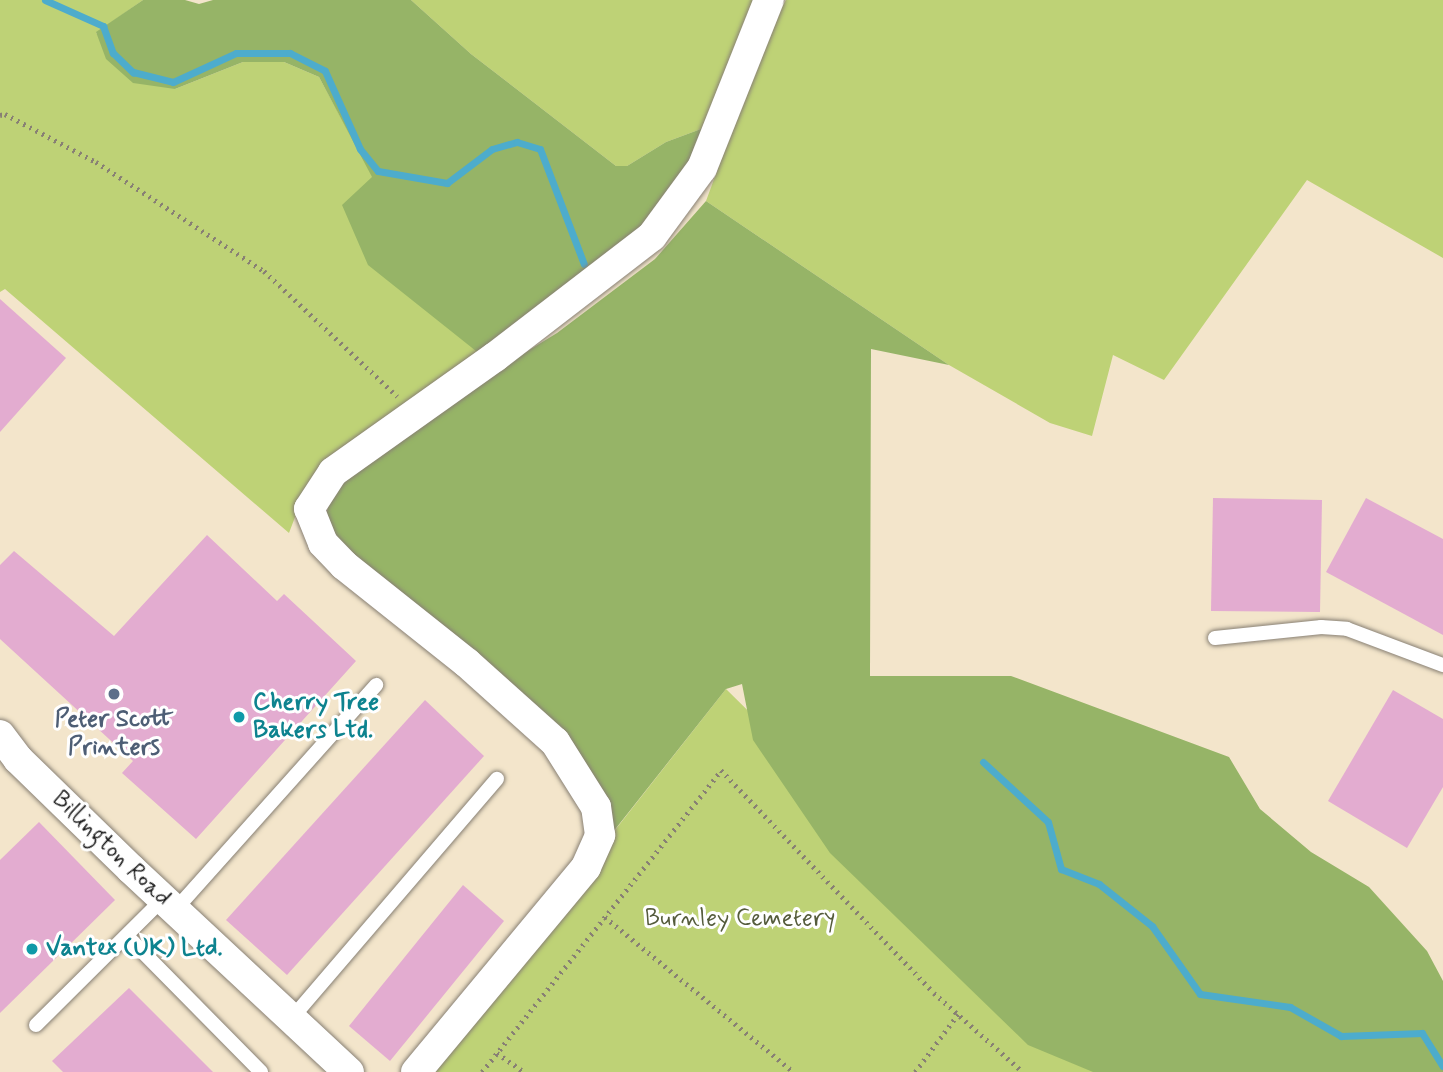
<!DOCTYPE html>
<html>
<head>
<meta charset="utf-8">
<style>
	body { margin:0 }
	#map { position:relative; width:1443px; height:1072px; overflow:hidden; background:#f3e5cb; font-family:Mynerve,sans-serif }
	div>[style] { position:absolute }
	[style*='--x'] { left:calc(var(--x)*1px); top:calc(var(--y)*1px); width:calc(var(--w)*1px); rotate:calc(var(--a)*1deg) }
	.green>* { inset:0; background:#bed276 }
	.forest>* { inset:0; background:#96b467 }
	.stream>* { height:7px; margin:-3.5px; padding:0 3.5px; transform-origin:3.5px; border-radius:3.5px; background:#4daccc }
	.building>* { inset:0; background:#e3acd0 }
	.path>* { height:4.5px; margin-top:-2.25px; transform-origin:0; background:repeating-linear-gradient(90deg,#888074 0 2px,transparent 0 7px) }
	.roads { filter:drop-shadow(0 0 2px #888074) drop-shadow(0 0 2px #888074) }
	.lane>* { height:14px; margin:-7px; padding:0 7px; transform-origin:7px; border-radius:7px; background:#fff }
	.street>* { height:30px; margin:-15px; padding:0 15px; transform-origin:15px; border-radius:15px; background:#fff }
	.dots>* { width:19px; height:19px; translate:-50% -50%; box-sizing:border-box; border:4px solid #fff; border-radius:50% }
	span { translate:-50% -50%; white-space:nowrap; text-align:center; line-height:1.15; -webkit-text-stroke:6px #fff; paint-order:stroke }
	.culture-label { font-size:24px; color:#0d838f; font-weight:700 }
	.left { translate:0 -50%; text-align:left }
	.service-label { font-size:24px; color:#4e5e75; font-weight:700 }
	.street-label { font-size:24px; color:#1c1c1c }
	.park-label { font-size:24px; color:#555c3c }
</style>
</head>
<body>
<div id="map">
	<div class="green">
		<i style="clip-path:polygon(0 0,143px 0,96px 33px,175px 89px,243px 62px,284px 62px,319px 77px,373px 177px,481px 355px,306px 488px,289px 533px,5px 289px,0 292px)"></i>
		<i style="clip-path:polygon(411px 0,765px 0,709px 126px,666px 142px,627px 166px,616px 166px,471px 54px)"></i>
		<i style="clip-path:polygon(786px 0,1443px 0,1443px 258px,1307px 180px,1164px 380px,1113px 355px,1092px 436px,1050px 423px,949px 365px,706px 201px,769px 30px)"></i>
		<i style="clip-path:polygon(726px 689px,1072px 1030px,1155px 1072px,416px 1072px,586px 867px)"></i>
	</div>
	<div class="forest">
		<i style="clip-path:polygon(143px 0,185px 0,199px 4px,213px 0,411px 0,471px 54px,616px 166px,627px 166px,666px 142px,709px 126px,691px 170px,639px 232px,481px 355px,368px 265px,342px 205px,372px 177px,319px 77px,284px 62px,243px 62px,175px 89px,133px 83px,106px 59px,96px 32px)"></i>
		<i style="clip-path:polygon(706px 201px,949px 365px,871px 349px,870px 676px,1011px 676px,1229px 757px,1260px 809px,1311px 852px,1369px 887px,1427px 951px,1443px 981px,1443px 1072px,1093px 1072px,1028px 1045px,830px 853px,753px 740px,742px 684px,726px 689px,613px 832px,611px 812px,337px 547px,326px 516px,330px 499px,350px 474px,500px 368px,557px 333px,655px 259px)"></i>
	</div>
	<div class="stream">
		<i style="--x:45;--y:0;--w:64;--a:24.1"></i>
		<i style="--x:103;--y:26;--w:29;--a:70"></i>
		<i style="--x:113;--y:53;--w:28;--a:44"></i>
		<i style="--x:133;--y:72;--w:41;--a:14"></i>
		<i style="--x:173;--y:82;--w:69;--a:-24.7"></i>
		<i style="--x:236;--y:53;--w:54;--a:0"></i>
		<i style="--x:290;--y:53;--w:39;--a:27"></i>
		<i style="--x:325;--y:71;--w:85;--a:65.8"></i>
		<i style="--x:360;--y:149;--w:28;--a:51"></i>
		<i style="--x:378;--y:171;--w:70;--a:9.9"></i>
		<i style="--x:447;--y:183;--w:56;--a:-37.1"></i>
		<i style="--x:492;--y:149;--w:26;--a:-16"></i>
		<i style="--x:517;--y:142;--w:24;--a:17"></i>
		<i style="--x:540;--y:149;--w:123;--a:69.1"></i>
		<i style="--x:983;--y:762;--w:88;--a:42.7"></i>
		<i style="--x:1048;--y:822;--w:49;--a:74.5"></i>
		<i style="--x:1061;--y:869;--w:41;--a:21.5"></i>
		<i style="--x:1099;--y:884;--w:68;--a:38.4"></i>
		<i style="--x:1152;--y:926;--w:83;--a:54.8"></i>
		<i style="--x:1200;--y:994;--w:91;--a:8.2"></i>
		<i style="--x:1290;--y:1007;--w:59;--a:29.6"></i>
		<i style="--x:1341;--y:1036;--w:81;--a:-2.1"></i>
		<i style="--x:1422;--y:1033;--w:39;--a:58"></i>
	</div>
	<div class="building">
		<i style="clip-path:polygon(0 299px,66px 358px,0 432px)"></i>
		<i style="clip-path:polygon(1213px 498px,1322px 500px,1320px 612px,1211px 611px)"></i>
		<i style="clip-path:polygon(1366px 498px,1443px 539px,1443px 635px,1326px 572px)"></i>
		<i style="clip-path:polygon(207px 535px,277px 601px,284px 594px,356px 661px,196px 839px,122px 773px,133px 761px,0 639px,0 565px,14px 551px,114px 636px)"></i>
		<i style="clip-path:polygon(1393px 690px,1443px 719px,1443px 787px,1407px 848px,1328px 801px)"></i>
		<i style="clip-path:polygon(425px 700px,484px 756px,287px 975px,226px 920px)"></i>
		<i style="clip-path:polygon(39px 822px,115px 900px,0 1013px,0 860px)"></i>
		<i style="clip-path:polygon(463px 885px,504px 921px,390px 1061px,349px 1026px)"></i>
		<i style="clip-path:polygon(129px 988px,213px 1072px,63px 1072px,52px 1061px)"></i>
	</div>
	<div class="path">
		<i style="--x:0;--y:115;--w:5;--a:-11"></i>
		<i style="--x:5;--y:114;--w:103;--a:27.8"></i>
		<i style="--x:96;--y:162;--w:200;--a:33"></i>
		<i style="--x:264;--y:271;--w:183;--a:43.2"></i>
		<i style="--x:605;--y:917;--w:244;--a:39.4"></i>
		<i style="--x:497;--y:1053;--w:33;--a:35"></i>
		<i style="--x:482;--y:1072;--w:385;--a:-51.6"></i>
		<i style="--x:721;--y:770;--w:308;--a:46.3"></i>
		<i style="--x:934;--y:993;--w:119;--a:41.6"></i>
		<i style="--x:915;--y:1072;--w:72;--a:-53.4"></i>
	</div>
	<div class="roads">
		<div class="lane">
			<i style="--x:1215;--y:638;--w:107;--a:-5.9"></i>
			<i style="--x:1321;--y:627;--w:26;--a:4"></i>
			<i style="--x:1347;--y:629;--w:103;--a:20.6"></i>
			<i style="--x:175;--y:910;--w:302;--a:-48.2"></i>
			<i style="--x:127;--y:936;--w:191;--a:45.4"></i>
			<i style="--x:292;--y:1018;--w:315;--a:-49.4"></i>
			<i style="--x:36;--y:1025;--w:179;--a:-44.8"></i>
		</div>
		<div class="street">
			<i style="--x:0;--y:735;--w:30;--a:53"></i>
			<i style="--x:18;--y:759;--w:158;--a:44.2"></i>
			<i style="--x:131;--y:869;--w:298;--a:43"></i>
			<i style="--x:416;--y:1072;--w:266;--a:-50.3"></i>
			<i style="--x:586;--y:867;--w:35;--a:-66"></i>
			<i style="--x:600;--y:835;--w:28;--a:-98"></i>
			<i style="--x:596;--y:807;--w:77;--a:-122.2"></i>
			<i style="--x:555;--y:742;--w:118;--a:-138.1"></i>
			<i style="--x:467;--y:663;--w:157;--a:-141.5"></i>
			<i style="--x:344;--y:565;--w:30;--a:-134"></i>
			<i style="--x:323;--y:543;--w:37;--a:-112"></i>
			<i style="--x:309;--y:509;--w:44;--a:-57"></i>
			<i style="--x:333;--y:472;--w:199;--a:-35.4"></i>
			<i style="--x:495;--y:357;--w:198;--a:-37.6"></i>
			<i style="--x:652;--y:236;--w:84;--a:-53.7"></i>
			<i style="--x:702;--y:168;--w:181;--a:-68.3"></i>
		</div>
	</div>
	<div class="dots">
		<i style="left:114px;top:694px;background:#5c6f8a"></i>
		<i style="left:239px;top:717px;background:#0f9aa8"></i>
		<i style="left:32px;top:949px;background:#0f9aa8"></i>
	</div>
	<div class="culture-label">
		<span class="left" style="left:253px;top:717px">Cherry Tree<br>Bakers Ltd.</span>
		<span class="left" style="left:46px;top:949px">Vantex (UK) Ltd.</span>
	</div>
	<div class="service-label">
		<span style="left:114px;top:734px">Peter Scott<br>Printers</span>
	</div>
	<div class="street-label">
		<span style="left:111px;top:849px;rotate:44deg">Billington Road</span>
	</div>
	<div class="park-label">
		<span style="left:740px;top:919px">Burnley Cemetery</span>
	</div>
</div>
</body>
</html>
